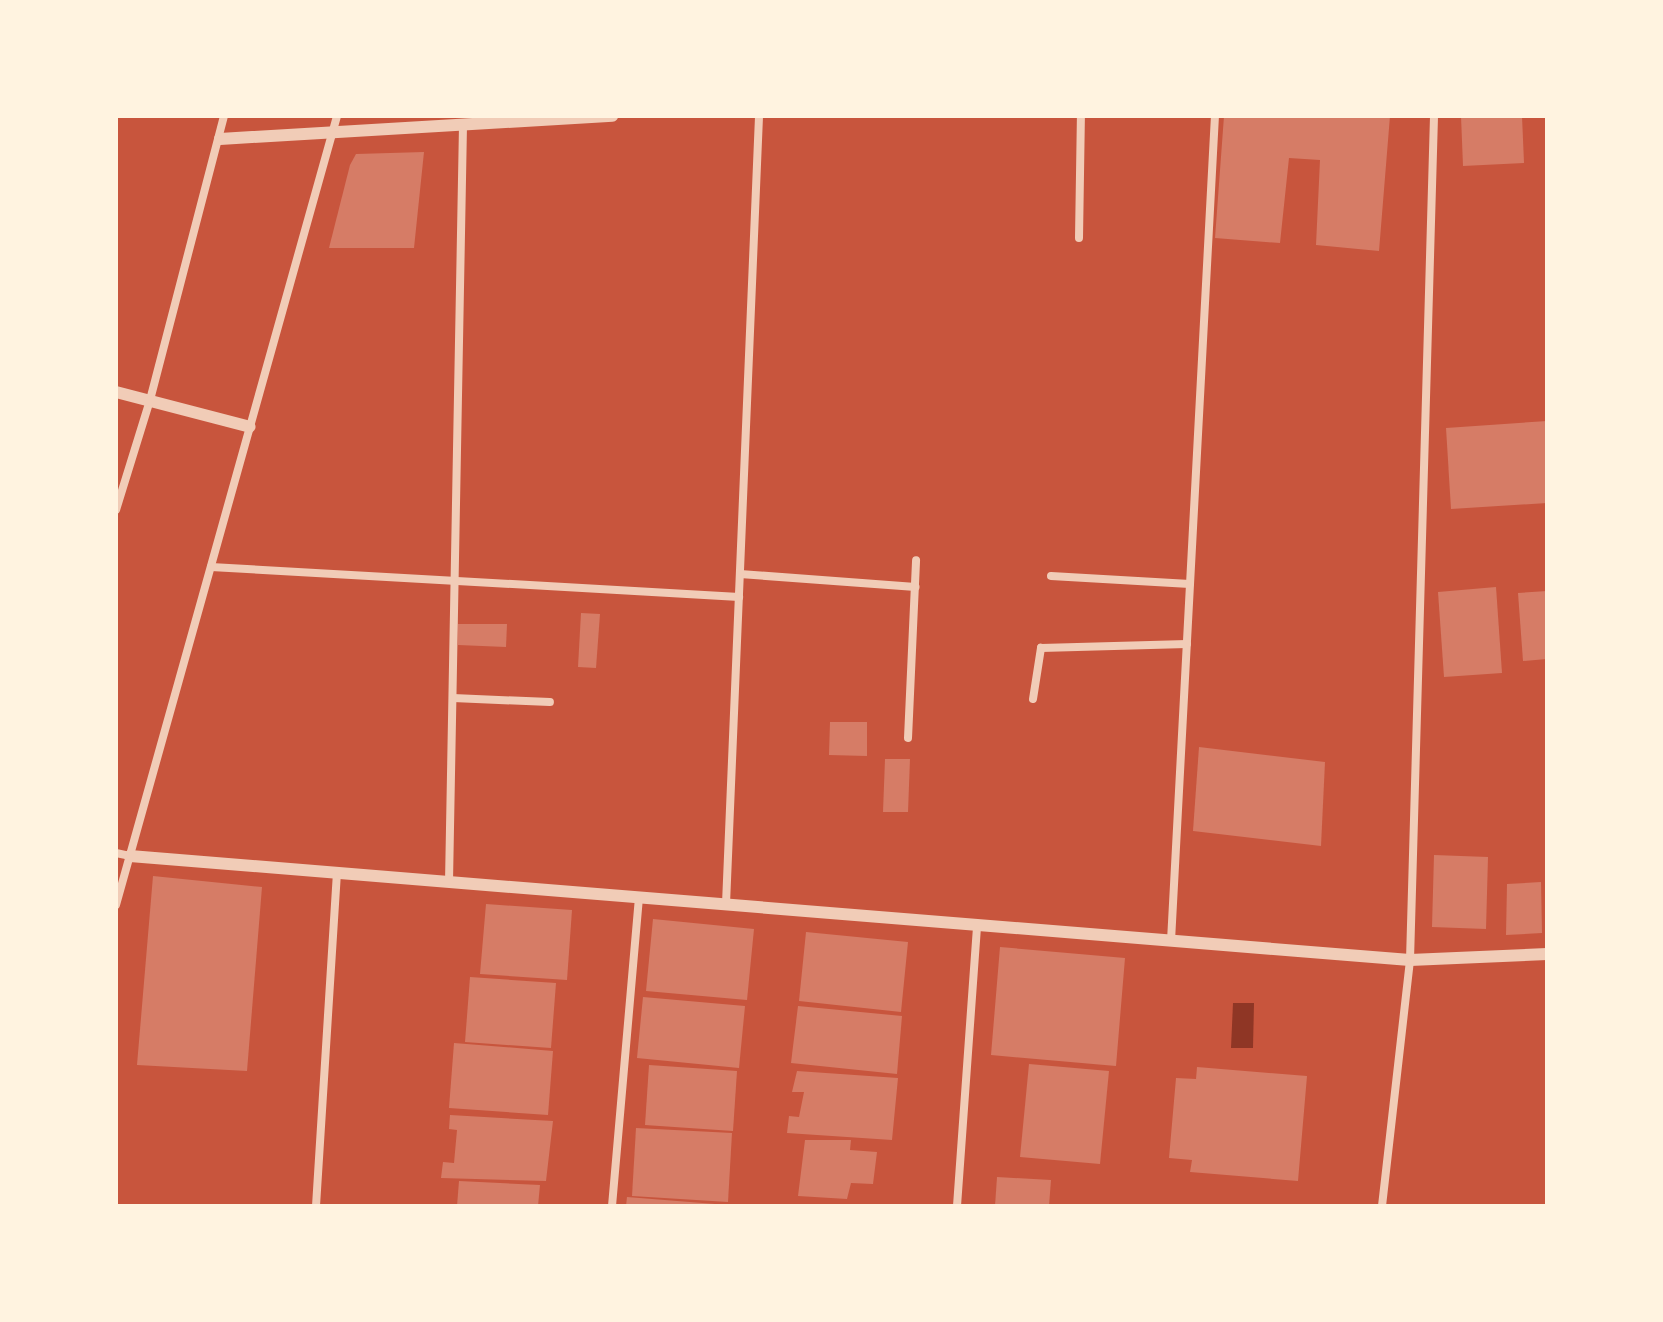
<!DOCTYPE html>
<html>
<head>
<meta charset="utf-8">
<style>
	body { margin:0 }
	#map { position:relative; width:1663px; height:1322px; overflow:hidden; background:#c8553d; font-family:"Public Sans",sans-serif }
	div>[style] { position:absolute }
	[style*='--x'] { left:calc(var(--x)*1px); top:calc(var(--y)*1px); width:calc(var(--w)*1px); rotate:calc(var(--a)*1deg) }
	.water>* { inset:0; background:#8f3625 }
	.building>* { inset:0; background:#d67c66 }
	.minor>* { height:8px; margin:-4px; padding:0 4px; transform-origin:4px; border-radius:4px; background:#f1ccb7 }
	.tertiary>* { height:12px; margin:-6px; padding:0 6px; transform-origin:6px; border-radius:6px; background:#f1ccb7 }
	span { translate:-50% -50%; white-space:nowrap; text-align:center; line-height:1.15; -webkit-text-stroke:8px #fff3e0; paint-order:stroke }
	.frame { position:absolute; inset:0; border:118px solid #fff3e0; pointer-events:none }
</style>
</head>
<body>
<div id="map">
	<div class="water">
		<i style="clip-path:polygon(1233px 1003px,1254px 1003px,1253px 1048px,1231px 1048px)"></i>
	</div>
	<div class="building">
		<i style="clip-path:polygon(1224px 116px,1390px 116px,1379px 251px,1316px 245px,1320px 160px,1289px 158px,1280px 243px,1215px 238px)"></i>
		<i style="clip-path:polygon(1461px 116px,1522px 116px,1524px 163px,1463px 166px)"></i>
		<i style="clip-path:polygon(424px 152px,414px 248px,329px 248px,350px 165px,356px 154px)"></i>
		<i style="clip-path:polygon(1547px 421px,1547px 503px,1451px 509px,1446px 428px)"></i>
		<i style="clip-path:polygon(1496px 587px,1502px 673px,1444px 677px,1438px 592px)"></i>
		<i style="clip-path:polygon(1547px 591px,1547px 659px,1523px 661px,1518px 593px)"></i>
		<i style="clip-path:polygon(581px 613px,600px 614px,596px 668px,578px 667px)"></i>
		<i style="clip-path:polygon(458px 624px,507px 624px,506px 647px,458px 645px)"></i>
		<i style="clip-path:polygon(830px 722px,867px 722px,867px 756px,829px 755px)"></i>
		<i style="clip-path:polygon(1199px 747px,1325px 762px,1321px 846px,1193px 831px)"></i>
		<i style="clip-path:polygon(885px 759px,910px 759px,908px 812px,883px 812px)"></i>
		<i style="clip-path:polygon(1434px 855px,1488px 857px,1486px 929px,1432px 927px)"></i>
		<i style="clip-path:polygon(153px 876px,262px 887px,247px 1071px,137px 1065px)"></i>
		<i style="clip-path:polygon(1541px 882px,1542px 933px,1506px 935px,1507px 884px)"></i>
		<i style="clip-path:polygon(486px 904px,572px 910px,567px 980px,480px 974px)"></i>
		<i style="clip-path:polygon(653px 919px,754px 929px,747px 1000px,646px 991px)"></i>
		<i style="clip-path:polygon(806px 932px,908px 942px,901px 1012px,799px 1001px)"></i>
		<i style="clip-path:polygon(1000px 947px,1125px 958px,1116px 1066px,991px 1055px)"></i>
		<i style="clip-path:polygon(470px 977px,556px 983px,551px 1048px,465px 1042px)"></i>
		<i style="clip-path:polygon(643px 997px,745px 1006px,739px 1068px,637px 1058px)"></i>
		<i style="clip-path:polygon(798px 1006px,902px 1016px,897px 1074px,791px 1063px)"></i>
		<i style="clip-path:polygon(454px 1043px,553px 1051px,548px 1115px,449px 1108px)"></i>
		<i style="clip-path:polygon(1029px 1064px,1109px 1071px,1100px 1164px,1020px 1157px)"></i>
		<i style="clip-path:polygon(649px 1065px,737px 1071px,733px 1131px,645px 1125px)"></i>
		<i style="clip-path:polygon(1197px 1067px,1307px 1076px,1298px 1181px,1190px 1172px,1192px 1160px,1169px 1158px,1176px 1078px,1196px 1079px)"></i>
		<i style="clip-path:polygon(797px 1071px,898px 1078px,892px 1140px,787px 1133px,789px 1116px,799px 1117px,804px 1092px,792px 1092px)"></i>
		<i style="clip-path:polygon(450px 1115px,553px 1121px,546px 1181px,441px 1178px,443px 1162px,454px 1163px,457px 1130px,449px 1129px)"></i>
		<i style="clip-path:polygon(636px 1128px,732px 1133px,728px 1202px,632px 1196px)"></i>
		<i style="clip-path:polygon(805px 1140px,851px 1140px,850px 1150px,877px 1152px,873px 1184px,851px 1183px,847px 1199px,798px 1196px)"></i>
		<i style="clip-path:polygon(997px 1177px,1051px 1180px,1049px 1206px,995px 1206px)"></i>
		<i style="clip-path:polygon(459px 1181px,540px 1185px,538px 1206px,457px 1206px)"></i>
		<i style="clip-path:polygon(627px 1197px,715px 1204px,715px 1206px,626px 1206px)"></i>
	</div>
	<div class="minor">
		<i style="--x:1079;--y:238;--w:122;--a:-89.1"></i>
		<i style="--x:116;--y:510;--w:115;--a:-72.8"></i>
		<i style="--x:150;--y:400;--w:293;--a:-75.4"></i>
		<i style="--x:211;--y:567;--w:529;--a:3.25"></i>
		<i style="--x:740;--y:574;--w:176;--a:4.2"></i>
		<i style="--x:1051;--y:576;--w:139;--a:3.3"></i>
		<i style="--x:453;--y:698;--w:97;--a:2.4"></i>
		<i style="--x:1033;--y:699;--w:52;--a:-81.1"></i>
		<i style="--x:1041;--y:648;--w:146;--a:-1.6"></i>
		<i style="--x:908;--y:738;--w:178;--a:-87.4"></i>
		<i style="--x:116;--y:853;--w:14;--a:12"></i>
		<i style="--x:449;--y:882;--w:757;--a:-88.94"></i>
		<i style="--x:726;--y:904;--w:789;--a:-87.6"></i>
		<i style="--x:116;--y:905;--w:819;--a:-74.35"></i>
		<i style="--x:1171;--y:941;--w:826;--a:-86.95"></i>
		<i style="--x:316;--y:1206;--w:335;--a:-86.4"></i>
		<i style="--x:612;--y:1206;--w:310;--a:-85"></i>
		<i style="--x:957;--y:1206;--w:282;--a:-85.9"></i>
		<i style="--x:1382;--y:1206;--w:248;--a:-83.5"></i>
		<i style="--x:1410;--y:960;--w:844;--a:-88.37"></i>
	</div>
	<div class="tertiary">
		<i style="--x:220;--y:139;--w:393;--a:-3.4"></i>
		<i style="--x:116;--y:392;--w:138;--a:14.6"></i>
		<i style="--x:130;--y:856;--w:1284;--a:4.65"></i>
		<i style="--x:1410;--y:960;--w:137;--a:-2.5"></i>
	</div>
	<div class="frame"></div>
</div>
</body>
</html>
